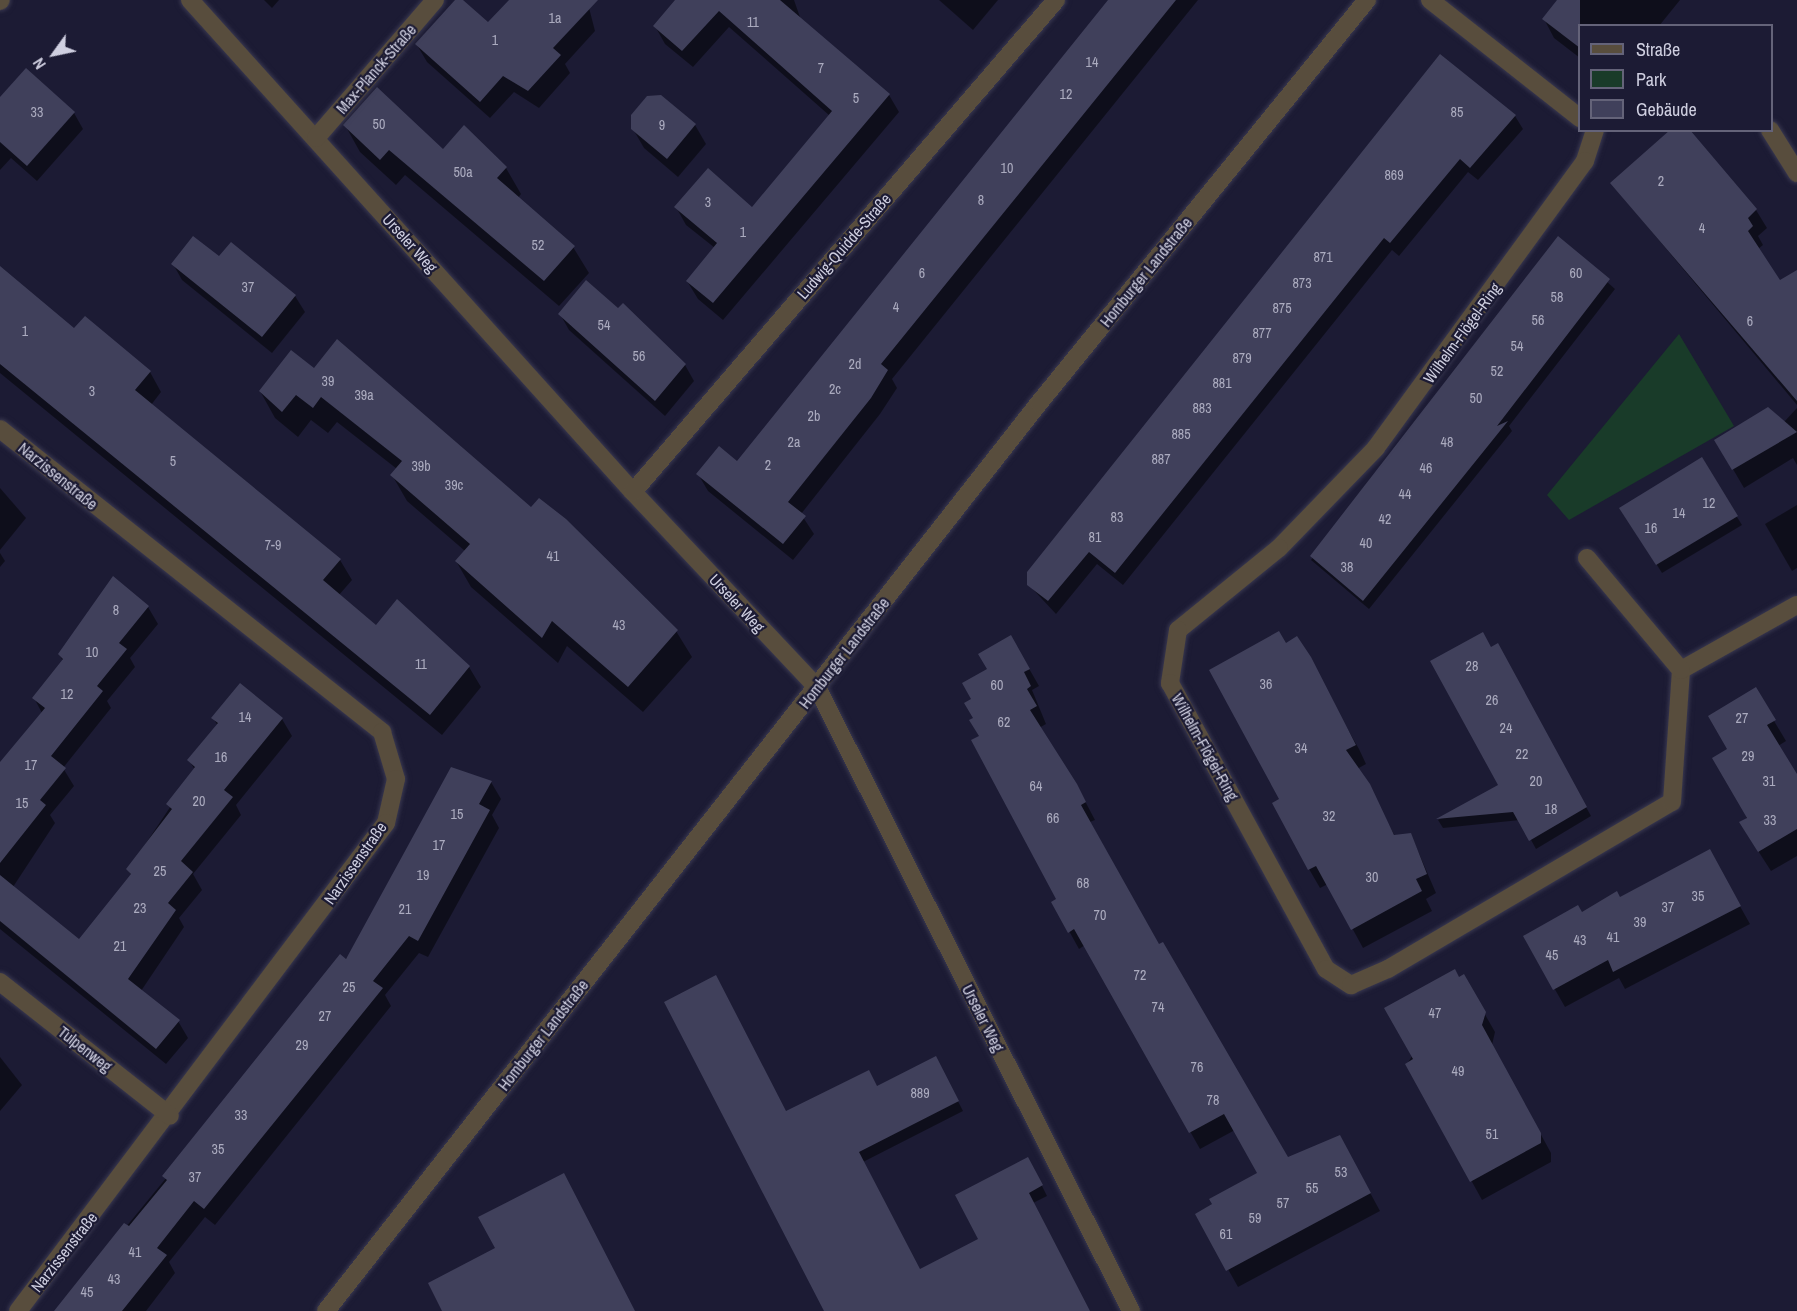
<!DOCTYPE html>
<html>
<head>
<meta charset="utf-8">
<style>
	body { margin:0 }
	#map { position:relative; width:1797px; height:1311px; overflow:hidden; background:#1c1b34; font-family:"Archivo Narrow",sans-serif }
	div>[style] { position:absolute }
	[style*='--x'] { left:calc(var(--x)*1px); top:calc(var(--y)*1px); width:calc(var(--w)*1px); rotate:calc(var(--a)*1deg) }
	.green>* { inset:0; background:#193b29 }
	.shadow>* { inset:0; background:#0007 }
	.building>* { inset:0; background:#40405b }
	.roads { filter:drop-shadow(0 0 2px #393850) drop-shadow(0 0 2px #393850) }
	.minor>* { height:18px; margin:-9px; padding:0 9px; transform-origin:9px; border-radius:9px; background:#584d3d }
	span { translate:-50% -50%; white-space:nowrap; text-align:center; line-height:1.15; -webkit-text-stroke:4.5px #1c1b34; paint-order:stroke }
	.number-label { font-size:14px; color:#ababbf }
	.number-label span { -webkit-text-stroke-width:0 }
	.street-label { font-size:16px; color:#cfcfe0 }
	.legend { position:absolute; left:1578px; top:24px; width:195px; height:108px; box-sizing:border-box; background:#1c1b34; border:2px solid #646379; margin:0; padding:8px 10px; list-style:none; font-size:18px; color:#cfcfe0 }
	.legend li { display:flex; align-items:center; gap:12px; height:30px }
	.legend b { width:30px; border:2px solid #646379 }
	.north { position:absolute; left:24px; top:24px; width:60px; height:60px; -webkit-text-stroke:4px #1c1b34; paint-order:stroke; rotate:237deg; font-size:16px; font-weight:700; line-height:24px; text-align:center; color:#cfcfe0 }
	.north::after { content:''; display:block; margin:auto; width:21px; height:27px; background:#cfcfe0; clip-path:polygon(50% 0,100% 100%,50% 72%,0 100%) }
</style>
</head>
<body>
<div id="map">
	<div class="green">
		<i style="clip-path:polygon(1679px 334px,1734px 426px,1569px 520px,1547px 495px)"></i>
	</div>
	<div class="shadow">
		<i style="clip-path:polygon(264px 0,279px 0,272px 8px)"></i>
		<i style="clip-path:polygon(457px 0,488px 25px,511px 0,587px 0,595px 31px,565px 64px,570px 73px,539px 108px,514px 92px,490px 118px,427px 62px,417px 45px)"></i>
		<i style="clip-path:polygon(677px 0,794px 0,801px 20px,889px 95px,899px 112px,723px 320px,698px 299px,687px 281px,715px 248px,686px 225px,676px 207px,753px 209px,830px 116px,729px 27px,693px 67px,665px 44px,655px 26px)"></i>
		<i style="clip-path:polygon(939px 0,998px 0,973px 30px)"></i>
		<i style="clip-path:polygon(1109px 0,1198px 0,892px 379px,897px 388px,880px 414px,801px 514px,814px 534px,793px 560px,708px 491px,698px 474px,737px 463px)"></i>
		<i style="clip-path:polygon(1559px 0,1680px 0,1659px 26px,1580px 26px,1580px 58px,1554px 38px,1544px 19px)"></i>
		<i style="clip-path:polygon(1440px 56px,1515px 116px,1523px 129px,1478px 180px,1468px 172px,1399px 256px,1392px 250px,1123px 585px,1097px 564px,1056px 614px,1028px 584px)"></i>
		<i style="clip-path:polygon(0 99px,74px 113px,83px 129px,37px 181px,11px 158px,0 170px)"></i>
		<i style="clip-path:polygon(345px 125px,506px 168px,521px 194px,518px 198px,573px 247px,589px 273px,559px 306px,405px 175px,396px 185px,360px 152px)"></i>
		<i style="clip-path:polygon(695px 125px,706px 144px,678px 177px,644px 148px,633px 129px)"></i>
		<i style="clip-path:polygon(1688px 130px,1756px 210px,1767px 228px,1758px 236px,1763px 245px,1758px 249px,1779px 282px,1797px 285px,1797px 405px,1612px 184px)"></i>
		<i style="clip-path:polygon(1558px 238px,1615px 289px,1509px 426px,1512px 431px,1369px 609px,1311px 560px)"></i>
		<i style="clip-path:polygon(219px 259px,295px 296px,305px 312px,272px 353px,182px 280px,173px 264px)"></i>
		<i style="clip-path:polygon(0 268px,75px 330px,150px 372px,161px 392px,151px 405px,340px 560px,352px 580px,339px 595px,376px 627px,469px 667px,481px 687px,442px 735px,0 373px)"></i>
		<i style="clip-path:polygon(560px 314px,685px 365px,694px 381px,665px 416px,569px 330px)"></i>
		<i style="clip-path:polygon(314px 371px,531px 510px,676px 631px,692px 657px,643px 712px,567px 646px,558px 663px,471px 587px,456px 561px,465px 551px,407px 501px,392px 475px,397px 469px,337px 422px,328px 433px,311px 420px,298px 437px,275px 418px,260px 391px)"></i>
		<i style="clip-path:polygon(1797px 408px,1797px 465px,1793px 458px,1744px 488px,1716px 440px,1784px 422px)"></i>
		<i style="clip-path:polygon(1701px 459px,1742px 525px,1662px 573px,1627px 517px)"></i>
		<i style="clip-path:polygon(0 488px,26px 518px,0 550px)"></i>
		<i style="clip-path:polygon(1797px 505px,1797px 568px,1792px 571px,1765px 524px)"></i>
		<i style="clip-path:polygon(0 553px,5px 561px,0 567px)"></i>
		<i style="clip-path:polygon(148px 607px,158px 624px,130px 658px,135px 667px,107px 701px,111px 708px,63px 768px,74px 786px,50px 815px,55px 823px,13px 887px,79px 941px,132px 876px,128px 870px,195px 770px,189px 760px,218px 726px,213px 718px,240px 686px,282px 719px,292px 736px,236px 805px,241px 815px,193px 874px,202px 890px,179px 918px,184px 927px,141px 991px,178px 1021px,188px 1038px,166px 1064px,0 929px,0 770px,42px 713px,34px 698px,63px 661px,59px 654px)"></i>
		<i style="clip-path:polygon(1011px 637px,1039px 686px,1032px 690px,1046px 724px,1039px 728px,1086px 803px,1095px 820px,1090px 822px,1159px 946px,1288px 1159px,1349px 1154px,1380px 1211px,1238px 1287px,1197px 1214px,1259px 1173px,1235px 1130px,1200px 1149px,1085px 945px,1079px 949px,1053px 902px,1058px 899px,980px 737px,973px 700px)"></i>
		<i style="clip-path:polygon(1296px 639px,1359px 749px,1366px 764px,1357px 769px,1395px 836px,1411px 835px,1436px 893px,1426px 899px,1432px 911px,1363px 948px,1328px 884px,1320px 888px,1309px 869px,1282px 800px,1285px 645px)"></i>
		<i style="clip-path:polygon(1497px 645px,1591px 816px,1536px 849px,1520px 820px,1443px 828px,1438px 820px,1500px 785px)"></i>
		<i style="clip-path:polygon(1755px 689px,1786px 741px,1778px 746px,1797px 776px,1797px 856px,1771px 871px,1753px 843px,1729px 750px)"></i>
		<i style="clip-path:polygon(491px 782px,501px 799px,492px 815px,499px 828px,428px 957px,419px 953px,385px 995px,391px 1006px,215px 1225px,205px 1217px,169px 1262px,175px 1273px,146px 1311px,57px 1311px)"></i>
		<i style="clip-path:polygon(1709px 851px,1750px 924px,1625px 989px,1619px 978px,1565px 1007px,1525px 937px,1620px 899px)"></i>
		<i style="clip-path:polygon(1463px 976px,1495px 1032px,1492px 1045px,1551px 1153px,1551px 1162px,1482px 1200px,1407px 1064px)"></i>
		<i style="clip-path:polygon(0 1057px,22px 1085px,0 1111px)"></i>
		<i style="clip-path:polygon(941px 1068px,963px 1111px,863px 1162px,919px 1271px,980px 1240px,1033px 1168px,1047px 1196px,1033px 1203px,1089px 1311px,826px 1311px,786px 1113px)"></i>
	</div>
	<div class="building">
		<i style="clip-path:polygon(455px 0,463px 0,488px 22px,509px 0,598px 0,553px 48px,561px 55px,528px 91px,503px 76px,480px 102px,415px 44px)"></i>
		<i style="clip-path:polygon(675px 0,780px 0,890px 94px,713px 303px,686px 281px,717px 243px,674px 207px,708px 168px,752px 207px,832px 111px,719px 11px,682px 51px,653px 26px)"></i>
		<i style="clip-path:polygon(1108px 0,1176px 0,881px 364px,888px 370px,871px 398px,788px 502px,806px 516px,783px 544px,696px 474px,719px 446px,737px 461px)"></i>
		<i style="clip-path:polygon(1557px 0,1580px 0,1580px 48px,1542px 19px)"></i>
		<i style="clip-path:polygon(1440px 54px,1516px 115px,1470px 168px,1460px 159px,1390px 243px,1384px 238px,1115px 573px,1089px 552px,1048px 601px,1027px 585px,1027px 572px)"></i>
		<i style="clip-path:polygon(26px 68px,75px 112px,27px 166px,0 142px,0 97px)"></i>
		<i style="clip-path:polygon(377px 87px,443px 149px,464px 125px,507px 167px,497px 178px,575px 246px,544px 281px,389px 150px,380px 160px,343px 125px)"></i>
		<i style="clip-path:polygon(661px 95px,696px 124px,667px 159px,631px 129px,631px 115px,647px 96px)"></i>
		<i style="clip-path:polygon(1670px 130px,1690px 130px,1757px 209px,1748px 218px,1753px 226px,1748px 231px,1780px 280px,1797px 270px,1797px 401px,1610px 183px)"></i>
		<i style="clip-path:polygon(193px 236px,219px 256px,231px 242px,296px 295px,262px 337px,171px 264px)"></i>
		<i style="clip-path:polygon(1558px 236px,1610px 279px,1497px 426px,1508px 421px,1363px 601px,1310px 556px)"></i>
		<i style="clip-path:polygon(0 266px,74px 328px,85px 316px,151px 371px,135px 390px,341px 559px,323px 580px,376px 625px,397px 599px,470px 666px,430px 715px,0 364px)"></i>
		<i style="clip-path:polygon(586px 280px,618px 308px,623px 303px,686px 364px,655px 401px,558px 314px)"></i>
		<i style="clip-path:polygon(337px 339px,531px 507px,539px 498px,566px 519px,678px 630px,628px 687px,552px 621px,542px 638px,455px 561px,470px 544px,390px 475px,402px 461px,321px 397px,313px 408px,296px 395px,282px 412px,259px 391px,291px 350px,314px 368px)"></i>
		<i style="clip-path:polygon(1768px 407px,1797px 432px,1732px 470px,1714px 440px)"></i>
		<i style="clip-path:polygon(1702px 457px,1738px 516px,1656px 565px,1619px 508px)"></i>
		<i style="clip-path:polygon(113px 576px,149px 606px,119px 643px,127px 649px,97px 686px,103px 691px,51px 756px,66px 768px,40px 800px,46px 805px,0 863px,0 762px,45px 708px,32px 698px,63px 659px,58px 654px)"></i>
		<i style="clip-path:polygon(1279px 631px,1286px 643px,1297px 636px,1311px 657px,1356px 745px,1346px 750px,1370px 784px,1394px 835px,1411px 833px,1427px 874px,1416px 879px,1422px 891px,1351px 930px,1316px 866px,1308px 870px,1272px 803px,1279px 799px,1209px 670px)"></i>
		<i style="clip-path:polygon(1483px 632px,1491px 647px,1498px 643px,1587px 807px,1529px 841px,1513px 812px,1436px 819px,1498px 785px,1430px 661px)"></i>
		<i style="clip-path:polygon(1011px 635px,1030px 669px,1024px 672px,1031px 686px,1027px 689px,1037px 706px,1030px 710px,1077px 784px,1086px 802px,1081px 805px,1159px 944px,1163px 942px,1288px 1157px,1340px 1135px,1371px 1193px,1226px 1271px,1195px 1214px,1212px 1204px,1209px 1199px,1257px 1173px,1224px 1114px,1189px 1133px,1074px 929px,1068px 933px,1051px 902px,1056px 899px,971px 740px,979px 736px,969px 720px,973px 718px,964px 703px,971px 699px,962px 683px,987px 669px,978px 654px)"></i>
		<i style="clip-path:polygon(240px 683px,283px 718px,224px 790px,233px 797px,181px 861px,193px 872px,168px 903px,176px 910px,128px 979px,180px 1020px,156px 1049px,0 921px,0 875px,79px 939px,131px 874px,126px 869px,172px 809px,166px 804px,195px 767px,187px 760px,218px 723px,211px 718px)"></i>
		<i style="clip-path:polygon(1756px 687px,1776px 720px,1767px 725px,1797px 774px,1797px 829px,1758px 852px,1739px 822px,1747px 818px,1712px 758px,1727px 749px,1708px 716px)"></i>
		<i style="clip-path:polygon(451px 767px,492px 781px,479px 804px,490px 810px,418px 941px,409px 936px,373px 981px,383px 988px,204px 1209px,194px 1201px,157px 1248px,167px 1255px,122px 1311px,54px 1311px,124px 1223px,129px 1226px,167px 1180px,162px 1176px,340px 954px,346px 959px)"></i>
		<i style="clip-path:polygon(1710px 849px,1741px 906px,1613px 972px,1608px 960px,1553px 990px,1523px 936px,1578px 905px,1582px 912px,1617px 891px,1620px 897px)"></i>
		<i style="clip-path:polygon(1455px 969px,1459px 977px,1464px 974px,1486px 1012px,1482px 1025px,1541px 1133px,1541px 1143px,1470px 1182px,1405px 1064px,1413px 1059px,1384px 1008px)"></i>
		<i style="clip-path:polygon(716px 975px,786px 1111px,869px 1070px,877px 1086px,936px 1056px,959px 1101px,859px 1152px,920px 1269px,978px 1239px,955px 1195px,1028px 1157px,1043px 1185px,1029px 1193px,1090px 1311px,824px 1311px,664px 1002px)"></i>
		<i style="clip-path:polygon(564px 1173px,635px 1311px,442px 1311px,428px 1283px,495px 1248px,478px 1217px)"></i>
	</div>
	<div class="roads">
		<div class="minor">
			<i style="--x:190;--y:0;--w:662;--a:48"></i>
			<i style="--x:633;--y:492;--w:268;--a:46.7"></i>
			<i style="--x:817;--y:687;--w:699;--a:63.29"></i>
			<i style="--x:1430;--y:0;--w:191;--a:38.2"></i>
			<i style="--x:0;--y:1;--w:1;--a:-45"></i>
			<i style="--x:1595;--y:130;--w:33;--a:108"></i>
			<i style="--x:1585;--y:161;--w:355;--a:126.1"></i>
			<i style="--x:1376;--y:448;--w:139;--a:134.1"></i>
			<i style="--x:1279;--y:548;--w:130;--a:140.9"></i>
			<i style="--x:1178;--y:630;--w:54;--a:98.6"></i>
			<i style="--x:1170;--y:683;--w:326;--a:61.4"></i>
			<i style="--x:1326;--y:969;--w:30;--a:33"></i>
			<i style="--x:1351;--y:985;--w:40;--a:-23.4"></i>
			<i style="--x:1388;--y:969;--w:329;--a:-30.5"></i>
			<i style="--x:1672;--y:802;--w:132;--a:-86.1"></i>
			<i style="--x:1681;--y:670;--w:133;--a:-29.3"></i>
			<i style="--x:1770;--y:130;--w:51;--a:57.9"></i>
			<i style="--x:316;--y:138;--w:182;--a:-49.2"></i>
			<i style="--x:0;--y:429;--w:488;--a:38.4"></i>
			<i style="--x:382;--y:732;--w:49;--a:73.4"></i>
			<i style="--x:396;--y:779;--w:45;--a:102.8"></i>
			<i style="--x:386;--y:823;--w:611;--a:127.02"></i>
			<i style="--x:633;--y:492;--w:649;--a:-49.31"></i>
			<i style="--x:1587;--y:558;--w:146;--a:50"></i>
			<i style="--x:0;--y:982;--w:216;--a:38.2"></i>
			<i style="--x:326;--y:1311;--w:1154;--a:-51.86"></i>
			<i style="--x:1039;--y:403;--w:520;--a:-50.86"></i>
		</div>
	</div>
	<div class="number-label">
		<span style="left:555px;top:18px">1a</span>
		<span style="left:753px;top:22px">11</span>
		<span style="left:495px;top:40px">1</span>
		<span style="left:1092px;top:62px">14</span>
		<span style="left:821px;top:68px">7</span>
		<span style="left:1066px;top:94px">12</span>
		<span style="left:856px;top:98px">5</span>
		<span style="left:37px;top:112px">33</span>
		<span style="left:1457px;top:112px">85</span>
		<span style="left:379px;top:124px">50</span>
		<span style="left:662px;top:125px">9</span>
		<span style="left:1007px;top:168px">10</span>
		<span style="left:463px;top:172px">50a</span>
		<span style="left:1394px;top:175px">869</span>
		<span style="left:1661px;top:181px">2</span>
		<span style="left:981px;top:200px">8</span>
		<span style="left:708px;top:202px">3</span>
		<span style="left:1702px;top:228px">4</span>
		<span style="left:743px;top:232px">1</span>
		<span style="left:538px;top:245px">52</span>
		<span style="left:1323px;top:257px">871</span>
		<span style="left:922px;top:273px">6</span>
		<span style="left:1576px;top:273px">60</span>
		<span style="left:1302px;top:283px">873</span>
		<span style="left:248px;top:287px">37</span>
		<span style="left:1557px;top:297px">58</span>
		<span style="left:896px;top:307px">4</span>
		<span style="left:1282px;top:308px">875</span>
		<span style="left:1538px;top:320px">56</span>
		<span style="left:1750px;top:321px">6</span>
		<span style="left:604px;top:325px">54</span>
		<span style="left:25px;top:331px">1</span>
		<span style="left:1262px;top:333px">877</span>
		<span style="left:1517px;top:346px">54</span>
		<span style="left:639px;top:356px">56</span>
		<span style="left:1242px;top:358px">879</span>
		<span style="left:855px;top:364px">2d</span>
		<span style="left:1497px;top:371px">52</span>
		<span style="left:328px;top:381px">39</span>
		<span style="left:1222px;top:383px">881</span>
		<span style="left:835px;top:389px">2c</span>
		<span style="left:92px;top:391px">3</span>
		<span style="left:364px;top:395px">39a</span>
		<span style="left:1476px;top:398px">50</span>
		<span style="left:1202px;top:408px">883</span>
		<span style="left:814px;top:416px">2b</span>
		<span style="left:1181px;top:434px">885</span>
		<span style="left:794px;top:442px">2a</span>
		<span style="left:1447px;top:442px">48</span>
		<span style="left:1161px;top:459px">887</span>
		<span style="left:173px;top:461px">5</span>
		<span style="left:768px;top:465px">2</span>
		<span style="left:421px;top:466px">39b</span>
		<span style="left:1426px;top:468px">46</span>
		<span style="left:454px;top:485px">39c</span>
		<span style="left:1405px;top:494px">44</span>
		<span style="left:1709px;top:503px">12</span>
		<span style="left:1679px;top:513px">14</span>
		<span style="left:1117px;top:517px">83</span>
		<span style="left:1385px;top:519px">42</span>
		<span style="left:1651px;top:528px">16</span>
		<span style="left:1095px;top:537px">81</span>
		<span style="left:1366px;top:543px">40</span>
		<span style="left:273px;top:545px">7-9</span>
		<span style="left:553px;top:556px">41</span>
		<span style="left:1347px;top:567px">38</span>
		<span style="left:116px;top:610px">8</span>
		<span style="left:619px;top:625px">43</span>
		<span style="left:92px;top:652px">10</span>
		<span style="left:421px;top:664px">11</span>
		<span style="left:1472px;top:666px">28</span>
		<span style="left:1266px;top:684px">36</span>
		<span style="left:997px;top:685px">60</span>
		<span style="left:67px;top:694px">12</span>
		<span style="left:1492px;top:700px">26</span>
		<span style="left:245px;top:717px">14</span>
		<span style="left:1742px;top:718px">27</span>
		<span style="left:1004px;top:722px">62</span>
		<span style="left:1506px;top:728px">24</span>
		<span style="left:1301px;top:748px">34</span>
		<span style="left:1522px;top:754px">22</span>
		<span style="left:1748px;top:756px">29</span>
		<span style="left:221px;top:757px">16</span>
		<span style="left:31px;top:765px">17</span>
		<span style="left:1536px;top:781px">20</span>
		<span style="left:1769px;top:781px">31</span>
		<span style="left:1036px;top:786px">64</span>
		<span style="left:199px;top:801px">20</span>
		<span style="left:22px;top:803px">15</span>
		<span style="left:1551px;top:809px">18</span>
		<span style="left:457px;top:814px">15</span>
		<span style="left:1329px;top:816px">32</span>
		<span style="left:1053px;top:818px">66</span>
		<span style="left:1770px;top:820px">33</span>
		<span style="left:439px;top:845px">17</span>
		<span style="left:160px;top:871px">25</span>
		<span style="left:423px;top:875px">19</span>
		<span style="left:1372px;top:877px">30</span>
		<span style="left:1083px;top:883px">68</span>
		<span style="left:1698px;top:896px">35</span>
		<span style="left:1668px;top:907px">37</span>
		<span style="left:140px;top:908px">23</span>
		<span style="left:405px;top:909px">21</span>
		<span style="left:1100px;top:915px">70</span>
		<span style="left:1640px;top:922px">39</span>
		<span style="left:1613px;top:937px">41</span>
		<span style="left:1580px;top:940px">43</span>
		<span style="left:120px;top:946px">21</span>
		<span style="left:1552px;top:955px">45</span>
		<span style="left:1140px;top:975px">72</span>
		<span style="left:349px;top:987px">25</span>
		<span style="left:1158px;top:1007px">74</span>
		<span style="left:1435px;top:1013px">47</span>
		<span style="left:325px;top:1016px">27</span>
		<span style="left:302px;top:1045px">29</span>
		<span style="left:1197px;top:1067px">76</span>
		<span style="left:1458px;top:1071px">49</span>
		<span style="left:920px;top:1093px">889</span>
		<span style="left:1213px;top:1100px">78</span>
		<span style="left:241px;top:1115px">33</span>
		<span style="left:1492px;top:1134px">51</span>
		<span style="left:218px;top:1149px">35</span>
		<span style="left:1341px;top:1172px">53</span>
		<span style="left:195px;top:1177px">37</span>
		<span style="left:1312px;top:1188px">55</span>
		<span style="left:1283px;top:1203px">57</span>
		<span style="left:1255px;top:1218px">59</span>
		<span style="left:1226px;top:1234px">61</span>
		<span style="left:135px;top:1252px">41</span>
		<span style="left:114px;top:1279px">43</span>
		<span style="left:87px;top:1292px">45</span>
	</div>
	<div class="street-label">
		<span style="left:376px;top:69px;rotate:-49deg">Max-Planck-Straße</span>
		<span style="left:410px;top:243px;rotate:48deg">Urseler Weg</span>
		<span style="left:844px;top:246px;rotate:-49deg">Ludwig-Quidde-Straße</span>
		<span style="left:1146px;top:272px;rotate:-51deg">Homburger Landstraße</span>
		<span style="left:1462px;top:333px;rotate:-54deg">Wilhelm-Flögel-Ring</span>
		<span style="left:58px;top:476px;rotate:39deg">Narzissenstraße</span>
		<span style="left:737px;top:603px;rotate:47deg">Urseler Weg</span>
		<span style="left:844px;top:653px;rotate:-52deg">Homburger Landstraße</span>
		<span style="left:1205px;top:747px;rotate:61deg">Wilhelm-Flögel-Ring</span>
		<span style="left:355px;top:863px;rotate:-55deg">Narzissenstraße</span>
		<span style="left:983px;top:1018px;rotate:63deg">Urseler Weg</span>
		<span style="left:543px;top:1035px;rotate:-52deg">Homburger Landstraße</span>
		<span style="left:85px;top:1049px;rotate:38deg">Tulpenweg</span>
		<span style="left:64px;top:1252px;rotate:-52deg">Narzissenstraße</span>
	</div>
	<ul class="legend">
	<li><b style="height:8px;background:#584d3d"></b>Straße</li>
	<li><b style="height:16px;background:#193b29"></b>Park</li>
	<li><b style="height:16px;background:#40405b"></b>Gebäude</li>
	</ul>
	<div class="north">N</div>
</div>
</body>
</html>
